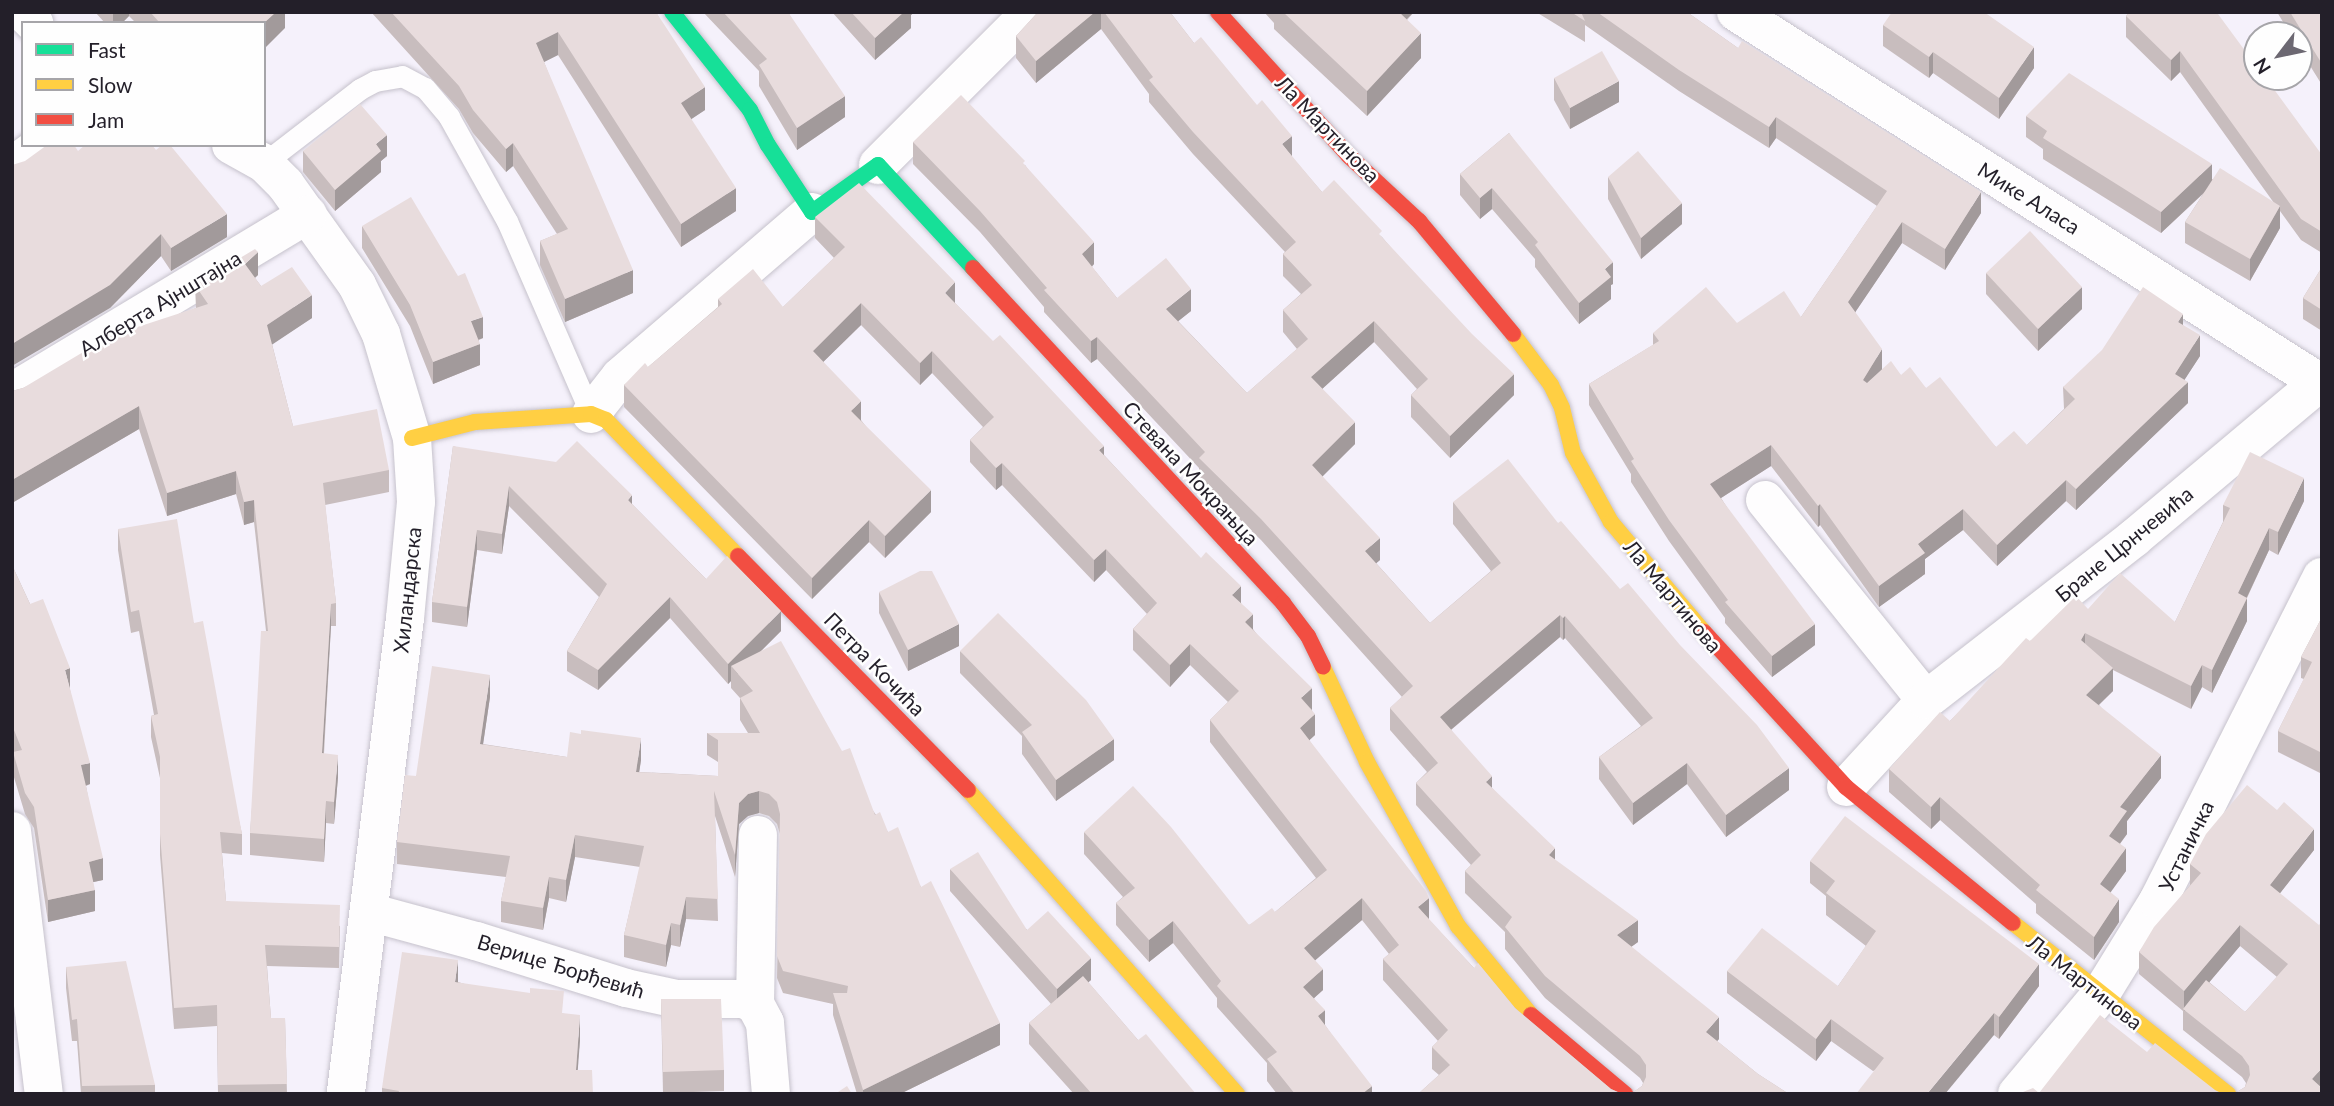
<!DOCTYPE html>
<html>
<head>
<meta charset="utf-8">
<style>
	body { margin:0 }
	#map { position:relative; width:2334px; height:1106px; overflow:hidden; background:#f5f1fb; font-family:Lato,sans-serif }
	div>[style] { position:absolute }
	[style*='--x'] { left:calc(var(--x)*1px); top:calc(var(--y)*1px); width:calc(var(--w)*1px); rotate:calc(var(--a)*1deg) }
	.roads { filter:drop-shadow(0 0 2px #c6c2cc) drop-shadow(0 0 2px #c6c2cc) }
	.lane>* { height:21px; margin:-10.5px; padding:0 10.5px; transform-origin:10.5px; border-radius:10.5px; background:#fefdfe }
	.street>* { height:38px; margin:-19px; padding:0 19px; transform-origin:19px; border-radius:19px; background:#fefdfe }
	.fast>* { height:16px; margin:-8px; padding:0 8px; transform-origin:8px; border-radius:8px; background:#16e098 }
	.slow>* { height:16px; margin:-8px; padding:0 8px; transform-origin:8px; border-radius:8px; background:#ffcf43 }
	.jam>* { height:16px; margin:-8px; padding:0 8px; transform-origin:8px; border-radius:8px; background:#f24e42 }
	.wall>* { inset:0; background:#c8bdbe }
	.shaded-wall>* { inset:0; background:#a29a9b }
	.building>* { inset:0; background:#e8dcdd }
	span { translate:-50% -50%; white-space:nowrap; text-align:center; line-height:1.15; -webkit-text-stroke:5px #fefefe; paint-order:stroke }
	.street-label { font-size:21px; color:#231f29 }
	.frame { position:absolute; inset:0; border:14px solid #231f29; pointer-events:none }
	.legend { position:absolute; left:21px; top:21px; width:245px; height:126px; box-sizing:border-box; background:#fefefe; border:2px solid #a6a5a9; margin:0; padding:9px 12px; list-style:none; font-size:21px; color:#231f29 }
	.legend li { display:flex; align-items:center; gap:14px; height:35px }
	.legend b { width:35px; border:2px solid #a6a5a9 }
	.north { position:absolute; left:2243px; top:21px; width:70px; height:70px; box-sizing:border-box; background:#fefefe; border:2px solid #a6a5a9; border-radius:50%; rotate:238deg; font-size:19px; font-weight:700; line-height:28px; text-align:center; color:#231f29 }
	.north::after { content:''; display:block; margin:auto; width:24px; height:32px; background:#6c6872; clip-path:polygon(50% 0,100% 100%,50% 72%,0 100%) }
</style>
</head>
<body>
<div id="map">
	<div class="roads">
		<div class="lane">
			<i style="--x:264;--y:163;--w:121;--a:-37.6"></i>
			<i style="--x:360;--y:89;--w:17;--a:-28"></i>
			<i style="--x:375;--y:81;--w:27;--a:-10"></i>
			<i style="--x:402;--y:76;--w:26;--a:28"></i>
			<i style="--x:425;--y:88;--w:38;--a:50"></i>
			<i style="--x:449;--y:117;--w:119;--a:60.9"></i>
			<i style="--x:507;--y:221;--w:210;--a:66.5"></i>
		</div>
		<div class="street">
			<i style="--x:23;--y:12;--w:16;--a:45"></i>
			<i style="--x:1736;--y:12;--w:694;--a:32.41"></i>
			<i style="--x:231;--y:145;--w:38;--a:29"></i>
			<i style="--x:264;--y:163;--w:30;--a:45"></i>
			<i style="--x:285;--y:184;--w:124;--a:54.5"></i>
			<i style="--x:357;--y:285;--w:55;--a:63.9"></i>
			<i style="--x:381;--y:334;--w:109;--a:73.4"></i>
			<i style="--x:412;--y:438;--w:64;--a:86.4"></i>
			<i style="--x:416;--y:502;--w:117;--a:95.4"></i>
			<i style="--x:405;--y:618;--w:480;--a:97.1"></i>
			<i style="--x:878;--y:165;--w:216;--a:-45"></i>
			<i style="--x:12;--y:166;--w:36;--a:-36"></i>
			<i style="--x:12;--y:392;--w:345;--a:-31"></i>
			<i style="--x:591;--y:414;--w:47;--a:-51.9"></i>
			<i style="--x:620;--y:377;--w:253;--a:-40.7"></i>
			<i style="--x:1765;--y:500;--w:257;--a:51.2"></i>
			<i style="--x:1846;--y:787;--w:118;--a:-47.4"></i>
			<i style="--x:1926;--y:700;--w:264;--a:-37.9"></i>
			<i style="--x:2134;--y:538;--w:241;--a:-40"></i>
			<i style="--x:12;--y:831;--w:265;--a:83.1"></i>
			<i style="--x:369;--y:912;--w:111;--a:15.2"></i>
			<i style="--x:476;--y:941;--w:157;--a:17.4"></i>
			<i style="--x:626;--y:988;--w:52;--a:12.2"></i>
			<i style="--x:677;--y:999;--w:66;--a:0"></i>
			<i style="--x:743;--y:999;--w:13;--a:23"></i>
			<i style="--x:755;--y:1004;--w:21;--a:62"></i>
			<i style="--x:765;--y:1023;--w:71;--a:85.2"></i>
			<i style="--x:755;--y:1004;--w:169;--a:-89"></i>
			<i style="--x:2017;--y:1094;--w:129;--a:-50"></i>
			<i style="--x:2100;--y:995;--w:110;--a:-58.3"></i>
			<i style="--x:2158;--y:901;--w:363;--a:-63.2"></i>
		</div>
		<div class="fast">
			<i style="--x:672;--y:12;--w:125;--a:51.5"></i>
			<i style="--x:750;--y:110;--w:39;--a:63"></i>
			<i style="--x:768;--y:145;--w:80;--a:56.7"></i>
			<i style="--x:812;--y:212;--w:81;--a:-35.5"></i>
			<i style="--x:878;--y:165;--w:140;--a:47.3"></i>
		</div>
		<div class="slow">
			<i style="--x:1513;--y:334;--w:64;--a:53.3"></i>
			<i style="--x:1551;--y:385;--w:25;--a:64"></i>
			<i style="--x:1562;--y:408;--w:46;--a:76.3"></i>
			<i style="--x:1573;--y:453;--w:79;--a:61.2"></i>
			<i style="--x:1611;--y:522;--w:144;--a:49.8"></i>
			<i style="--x:412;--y:438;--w:65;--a:-14.3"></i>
			<i style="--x:475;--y:422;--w:116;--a:-3.9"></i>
			<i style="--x:591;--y:414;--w:16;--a:22"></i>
			<i style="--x:606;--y:420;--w:190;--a:45.9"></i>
			<i style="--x:1323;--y:667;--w:105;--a:65.1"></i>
			<i style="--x:1367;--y:762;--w:188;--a:61"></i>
			<i style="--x:1458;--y:926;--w:115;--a:50.6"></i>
			<i style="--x:968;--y:790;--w:406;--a:48.5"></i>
			<i style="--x:2013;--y:923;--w:275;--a:38.5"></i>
		</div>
		<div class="jam">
			<i style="--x:1218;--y:12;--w:195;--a:47.7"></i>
			<i style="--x:1349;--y:156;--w:96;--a:42.9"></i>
			<i style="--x:1419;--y:221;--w:147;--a:50.2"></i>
			<i style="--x:973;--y:268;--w:456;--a:47.2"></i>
			<i style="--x:1283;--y:603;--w:41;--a:52.9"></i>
			<i style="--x:1308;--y:636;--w:34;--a:64"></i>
			<i style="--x:738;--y:556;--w:328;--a:45.5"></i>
			<i style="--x:1704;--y:632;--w:210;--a:47.5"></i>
			<i style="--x:1846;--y:787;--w:215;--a:39.2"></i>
			<i style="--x:1531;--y:1015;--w:123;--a:40"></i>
		</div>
	</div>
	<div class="wall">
		<i style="clip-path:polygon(95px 12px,285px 12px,285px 28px,264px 23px,136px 23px,129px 16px,122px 23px,105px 23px)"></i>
		<i style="clip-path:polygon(371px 12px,656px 12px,705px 110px,691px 119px,736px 211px,681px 247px,558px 55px,544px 62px,633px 293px,565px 322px,540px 265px,540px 241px,557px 234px,513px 166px,506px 172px,473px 133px,459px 109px)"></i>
		<i style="clip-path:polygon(703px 12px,788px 12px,845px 117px,797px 150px,759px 86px,759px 71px)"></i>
		<i style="clip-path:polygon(832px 12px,914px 12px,911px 15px,911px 28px,875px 60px)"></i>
		<i style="clip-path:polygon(1038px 12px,1170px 12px,1194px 43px,1322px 192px,1382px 237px,1514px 395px,1450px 458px,1411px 417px,1411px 395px,1417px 389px,1374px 342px,1322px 389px,1355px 444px,1322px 476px,1380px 560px,1376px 563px,1430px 623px,1491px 571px,1453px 524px,1453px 502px,1558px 523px,1789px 790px,1726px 837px,1687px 784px,1633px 825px,1599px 779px,1599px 757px,1641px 726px,1565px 638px,1563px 640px,1560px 637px,1451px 730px,1492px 788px,1555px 860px,1638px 942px,1631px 947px,1719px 1039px,1717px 1041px,1758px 1074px,1789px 1094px,1418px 1094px,1439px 1075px,1432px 1069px,1432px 1047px,1438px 1041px,1383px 980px,1383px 959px,1389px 954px,1362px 920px,1315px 960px,1323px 990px,1314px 998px,1325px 1025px,1372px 1094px,1277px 1094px,1267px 1081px,1267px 1063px,1217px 1007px,1217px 998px,1173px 943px,1149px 962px,1116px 925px,1116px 903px,1123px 897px,1084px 854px,1084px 832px,1249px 925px,1275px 912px,1316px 878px,1210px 742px,1210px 720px,1228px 702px,1190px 665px,1170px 687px,1133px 650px,1133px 629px,1147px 614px,1106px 570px,1094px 582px,1002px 485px,996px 490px,970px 462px,970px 440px,983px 427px,932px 373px,920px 385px,861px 325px,823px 362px,861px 420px,931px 512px,885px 558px,869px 542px,812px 599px,624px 407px,624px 385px,648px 367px,718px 307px,718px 299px,783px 307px,834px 258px,815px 238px,815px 217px,955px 303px,1104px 455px,1241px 603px,1253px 629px,1312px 710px,1315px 735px,1309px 740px,1429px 920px,1474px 968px,1515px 1008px,1611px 1089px,1620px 1093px,1632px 1093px,1642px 1086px,1643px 1083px,1640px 1078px,1545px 998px,1505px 949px,1505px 932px,1465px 893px,1465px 871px,1471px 865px,1416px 805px,1416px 783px,1427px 772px,1390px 730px,1390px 708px,1402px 697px,1261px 540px,1199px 480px,1199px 468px,1097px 359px,1091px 363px,1044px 312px,1044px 307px,980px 232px,913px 164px,913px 142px,1025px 165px,1094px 264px,1092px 267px,1117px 298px,1191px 311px,1178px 321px,1247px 393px,1297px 349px,1283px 332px,1283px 310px,1301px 294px,1283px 276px,1283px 254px,1285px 252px,1193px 154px,1149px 102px,1149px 94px,1101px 29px,1036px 83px,1016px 58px,1016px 36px)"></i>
		<i style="clip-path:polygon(1264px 12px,1414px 12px,1407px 20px,1421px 58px,1367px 116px,1274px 29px,1274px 23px)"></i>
		<i style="clip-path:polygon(1536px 12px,1687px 12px,1738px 48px,1981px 213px,1945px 270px,1902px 243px,1855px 312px,1882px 369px,1901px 375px,1926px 388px,1996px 447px,2027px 445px,2064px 409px,2063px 387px,2183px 325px,2200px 356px,2184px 380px,2188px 403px,2076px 510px,2066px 501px,1997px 566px,1963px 530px,1925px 559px,1925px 574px,1879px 607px,1820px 525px,1818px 527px,1771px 466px,1721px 498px,1815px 645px,1772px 677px,1725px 623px,1725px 618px,1669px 541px,1631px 482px,1631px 474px,1589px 405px,1589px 384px,1653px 345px,1653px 333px,1737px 323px,1801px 317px,1877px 206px,1776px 138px,1769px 148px,1679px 91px,1585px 25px,1585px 42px)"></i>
		<i style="clip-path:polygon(2129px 12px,2322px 155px,2322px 253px,2301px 240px,2280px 211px,2280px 228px,2250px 281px,2185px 243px,2185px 222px,2203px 194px,2161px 233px,2043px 159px,2043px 149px,2026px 137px,2026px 116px,2212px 179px,2274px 203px,2180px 72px,2171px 81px,2126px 37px,2126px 16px)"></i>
		<i style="clip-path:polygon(2277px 12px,2322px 12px,2322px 85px,2299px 48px,2299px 35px,2291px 35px)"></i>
		<i style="clip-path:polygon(1883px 25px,2034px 68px,1999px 119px,1933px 73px,1929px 78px,1883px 46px)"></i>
		<i style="clip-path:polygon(1554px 78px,1619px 102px,1570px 129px,1554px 100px)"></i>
		<i style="clip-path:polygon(1509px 133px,1613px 284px,1611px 285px,1611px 299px,1579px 324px,1535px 267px,1535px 259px,1492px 209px,1480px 219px,1460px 195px,1460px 174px)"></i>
		<i style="clip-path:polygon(78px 151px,227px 237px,171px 271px,161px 256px,110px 308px)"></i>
		<i style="clip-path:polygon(303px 151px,387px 156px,381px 161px,381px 172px,335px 211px,303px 172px)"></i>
		<i style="clip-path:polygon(1608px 177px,1682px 224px,1641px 259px,1608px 199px)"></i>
		<i style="clip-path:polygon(362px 226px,483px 338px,479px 340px,480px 365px,433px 384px,410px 326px,362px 248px)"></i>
		<i style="clip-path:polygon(2322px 267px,2322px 331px,2303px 319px,2303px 298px)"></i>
		<i style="clip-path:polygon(1986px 273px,2082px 309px,2038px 351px,1986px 294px)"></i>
		<i style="clip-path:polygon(258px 275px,255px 278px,261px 286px,312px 318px,272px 344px,293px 426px,389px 470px,389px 492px,325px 505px,336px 603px,336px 626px,331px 626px,324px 754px,338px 777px,334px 824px,326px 823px,324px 862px,250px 855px,250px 833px,266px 631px,254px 522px,244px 525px,236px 494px,167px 516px,139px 429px,12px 503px,12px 391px,23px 388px,196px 308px,195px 285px)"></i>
		<i style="clip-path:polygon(453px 446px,632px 504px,706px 579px,781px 631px,761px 651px,888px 832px,921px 887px,1000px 1045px,900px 1094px,857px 1094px,833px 1015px,833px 1004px,783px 993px,777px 978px,780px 834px,777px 824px,769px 816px,759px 813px,748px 816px,739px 824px,735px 877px,715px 816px,718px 921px,686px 919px,680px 947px,671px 945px,666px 967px,624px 957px,624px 935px,640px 867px,575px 857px,566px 902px,549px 898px,543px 930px,501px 922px,501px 901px,506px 877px,397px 864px,397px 842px,416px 776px,490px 697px,483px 744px,567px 757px,641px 760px,639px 772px,718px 776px,718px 762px,707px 755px,707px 733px,748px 733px,740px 720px,740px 698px,731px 688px,731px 681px,728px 684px,670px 618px,598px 690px,567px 671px,567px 651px,599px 597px,509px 506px,502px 554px,477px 550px,467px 627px,432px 622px,432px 602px)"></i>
		<i style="clip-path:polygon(2304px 501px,2278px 555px,2269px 550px,2247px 598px,2247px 621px,2212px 693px,2202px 687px,2191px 709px,2113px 670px,2113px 691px,2099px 705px,2161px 778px,2127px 821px,2127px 834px,2120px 844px,2126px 871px,2110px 892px,2119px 922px,2094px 960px,2036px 913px,2036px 904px,1940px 820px,1931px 829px,1889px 792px,1889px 769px,1950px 721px,2030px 641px,2088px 609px,2175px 622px,2223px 522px,2223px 505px)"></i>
		<i style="clip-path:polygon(118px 529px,194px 623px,242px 834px,242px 855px,222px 853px,226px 901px,340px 926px,339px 968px,267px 966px,271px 1018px,285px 1018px,287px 1094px,218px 1094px,217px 1026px,174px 1029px,160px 855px,160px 778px,151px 737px,151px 716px,154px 715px,139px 631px,131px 633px,118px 550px)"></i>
		<i style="clip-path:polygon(12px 565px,70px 690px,90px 784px,86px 786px,103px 880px,93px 882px,95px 911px,48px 922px,34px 828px,25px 814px,13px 774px,13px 752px,14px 752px,12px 747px)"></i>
		<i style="clip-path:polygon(879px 592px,959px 646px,908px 671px,879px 613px)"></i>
		<i style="clip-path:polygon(2322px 617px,2322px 774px,2278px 752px,2278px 731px,2304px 679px,2301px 678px,2301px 657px)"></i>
		<i style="clip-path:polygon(960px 651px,1114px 760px,1056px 801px,1022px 754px,1022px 736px,960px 673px)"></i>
		<i style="clip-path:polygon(evenodd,2314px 850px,2280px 893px,2322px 1094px,2235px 1093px,2245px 1087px,2246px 1083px,2242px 1077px,2183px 1030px,2183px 1011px,2139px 974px,2139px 952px,2190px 885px,2190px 864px,2314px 850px,2240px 946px,2277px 977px,2245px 1012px,2209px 982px,2240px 946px)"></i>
		<i style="clip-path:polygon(1810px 861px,2039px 986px,1999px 1039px,1994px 1035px,1873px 1071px,1831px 1041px,1816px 1061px,1727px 993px,1727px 971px,1838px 986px,1866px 946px,1826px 915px,1826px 896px,1810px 883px)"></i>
		<i style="clip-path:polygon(950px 869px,1091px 980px,1088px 982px,1138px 1040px,1196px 1094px,1074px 1094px,1029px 1044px,1029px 1023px,1051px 1004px,950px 891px)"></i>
		<i style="clip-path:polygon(66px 967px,155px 1085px,155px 1094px,81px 1094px,77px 1041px,72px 1041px,66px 988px)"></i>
		<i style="clip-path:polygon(458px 982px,564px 1014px,580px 1040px,577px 1070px,593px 1094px,382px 1094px,382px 1088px)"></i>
		<i style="clip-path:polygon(661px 999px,724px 1070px,724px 1091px,663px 1093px)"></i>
	</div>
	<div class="shaded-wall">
		<i style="clip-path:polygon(113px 12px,129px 12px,129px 16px,122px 23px,113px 23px)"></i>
		<i style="clip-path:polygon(276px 12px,285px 12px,285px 28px,264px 49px,264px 23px)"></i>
		<i style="clip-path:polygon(904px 12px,914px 12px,911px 15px,911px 28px,875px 60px,875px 38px)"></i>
		<i style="clip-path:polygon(1095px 12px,1101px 12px,1101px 29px,1036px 83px,1036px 61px)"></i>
		<i style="clip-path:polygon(1393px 12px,1414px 12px,1393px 32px)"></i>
		<i style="clip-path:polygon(558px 32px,558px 55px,536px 66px,536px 43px)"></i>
		<i style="clip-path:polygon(1421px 33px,1421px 58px,1367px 116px,1367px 91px)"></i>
		<i style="clip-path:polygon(2034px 47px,2034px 68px,1999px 119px,1999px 98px)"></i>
		<i style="clip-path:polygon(2180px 51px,2180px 72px,2171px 81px,2171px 60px)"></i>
		<i style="clip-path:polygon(1933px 52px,1933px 73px,1929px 78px,1929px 57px)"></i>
		<i style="clip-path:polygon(1619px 81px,1619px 102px,1570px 129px,1570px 108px)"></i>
		<i style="clip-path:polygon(705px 87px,705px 110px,681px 126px,681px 103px)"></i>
		<i style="clip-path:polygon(845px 96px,845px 117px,797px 150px,797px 128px)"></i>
		<i style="clip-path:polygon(1776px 117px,1776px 138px,1769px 148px,1769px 127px)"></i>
		<i style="clip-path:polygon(387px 135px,387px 156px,381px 161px,381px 172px,335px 211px,335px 190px,376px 144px)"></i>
		<i style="clip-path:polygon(1292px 136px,1292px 157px,1282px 144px)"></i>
		<i style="clip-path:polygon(513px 143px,513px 166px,506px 172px,506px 149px)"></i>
		<i style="clip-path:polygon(2212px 164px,2212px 185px,2161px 233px,2161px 212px)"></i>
		<i style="clip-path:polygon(736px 188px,736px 211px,681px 247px,681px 224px)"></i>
		<i style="clip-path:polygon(1492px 188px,1492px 209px,1480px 219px,1480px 198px)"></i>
		<i style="clip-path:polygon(1981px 192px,1981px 213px,1945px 270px,1945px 249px)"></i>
		<i style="clip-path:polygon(1682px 203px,1682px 224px,1641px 259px,1641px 238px)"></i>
		<i style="clip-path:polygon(2280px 206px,2280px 228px,2250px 281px,2250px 259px)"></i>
		<i style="clip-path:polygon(227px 214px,227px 237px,171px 271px,171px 248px)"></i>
		<i style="clip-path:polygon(1902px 222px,1902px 243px,1848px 323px,1848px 302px)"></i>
		<i style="clip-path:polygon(161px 234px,161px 256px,110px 308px,12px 366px,12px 344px)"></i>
		<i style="clip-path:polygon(1094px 242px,1094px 264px,1082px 276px,1082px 254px)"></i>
		<i style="clip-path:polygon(258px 252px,258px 275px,245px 286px,245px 264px)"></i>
		<i style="clip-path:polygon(1613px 262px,1613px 284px,1611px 285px,1611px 299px,1579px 324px,1579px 303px,1605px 269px)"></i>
		<i style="clip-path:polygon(633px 270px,633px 293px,565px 322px,565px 299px)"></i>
		<i style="clip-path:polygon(955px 282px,955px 304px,945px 293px)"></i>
		<i style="clip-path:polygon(2082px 287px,2082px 309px,2038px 351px,2038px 329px)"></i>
		<i style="clip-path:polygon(1191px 289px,1191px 311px,1166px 331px,1166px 309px)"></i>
		<i style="clip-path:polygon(312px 295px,312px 318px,267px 348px,267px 325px)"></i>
		<i style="clip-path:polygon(861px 303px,861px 325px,813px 372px,813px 351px)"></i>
		<i style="clip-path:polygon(2183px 314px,2183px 335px,2178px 322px)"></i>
		<i style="clip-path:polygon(483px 317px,483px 338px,471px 342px,471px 321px)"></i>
		<i style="clip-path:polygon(1374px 321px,1374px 342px,1311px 399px,1311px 377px)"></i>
		<i style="clip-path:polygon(2200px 335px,2200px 356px,2176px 393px,2188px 382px,2188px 403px,2076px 510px,2076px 489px,2175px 374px)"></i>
		<i style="clip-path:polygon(1097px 337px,1097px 359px,1091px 363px,1091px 341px)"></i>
		<i style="clip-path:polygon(480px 344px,480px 365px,433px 384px,433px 362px)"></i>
		<i style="clip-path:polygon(1882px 349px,1882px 370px,1863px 401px,1863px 380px)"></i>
		<i style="clip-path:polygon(932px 351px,932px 373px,920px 385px,920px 363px)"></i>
		<i style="clip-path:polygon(1514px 374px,1514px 395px,1450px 458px,1450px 436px)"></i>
		<i style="clip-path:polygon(861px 401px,861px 423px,851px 411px)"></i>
		<i style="clip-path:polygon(139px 406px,139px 429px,12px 503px,12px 480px)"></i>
		<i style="clip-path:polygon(1355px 422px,1355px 444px,1312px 487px,1312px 465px)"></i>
		<i style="clip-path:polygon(1771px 445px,1771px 466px,1710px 505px,1710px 484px)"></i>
		<i style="clip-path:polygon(1104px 446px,1104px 468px,1099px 450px)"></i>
		<i style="clip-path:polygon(1002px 463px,1002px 485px,996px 490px,996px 468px)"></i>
		<i style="clip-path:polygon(236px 471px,236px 494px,167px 516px,167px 493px)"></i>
		<i style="clip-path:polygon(2304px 478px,2304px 501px,2278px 555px,2278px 532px)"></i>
		<i style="clip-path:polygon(2066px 480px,2066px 501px,1997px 566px,1997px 545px)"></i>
		<i style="clip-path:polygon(509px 486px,509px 506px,502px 554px,502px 534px)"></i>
		<i style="clip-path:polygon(931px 490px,931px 512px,885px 558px,885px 536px)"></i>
		<i style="clip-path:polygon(632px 495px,632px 515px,628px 500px)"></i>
		<i style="clip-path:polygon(254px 500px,254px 522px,244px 525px,244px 502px)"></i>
		<i style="clip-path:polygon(1820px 504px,1820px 525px,1818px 527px,1818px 506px)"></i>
		<i style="clip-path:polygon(1963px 509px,1963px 530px,1925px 559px,1925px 574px,1879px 607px,1879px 586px,1918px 544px)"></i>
		<i style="clip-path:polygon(869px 520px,869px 542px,812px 599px,812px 578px)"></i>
		<i style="clip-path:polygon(2269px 528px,2269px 550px,2238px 616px,2238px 593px)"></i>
		<i style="clip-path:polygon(477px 530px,477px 550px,467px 627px,467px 607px)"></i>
		<i style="clip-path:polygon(1380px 538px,1380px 560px,1365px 573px,1365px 551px)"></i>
		<i style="clip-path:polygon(1106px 549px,1106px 570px,1094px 582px,1094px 560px)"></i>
		<i style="clip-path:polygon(1241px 586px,1241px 608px,1232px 595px)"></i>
		<i style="clip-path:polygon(670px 597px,670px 618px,598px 690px,598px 670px)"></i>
		<i style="clip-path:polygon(2247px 598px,2247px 621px,2212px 693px,2212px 670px)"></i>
		<i style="clip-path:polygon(331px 604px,331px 626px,322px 776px,322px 753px)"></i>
		<i style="clip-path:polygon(781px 611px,781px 631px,738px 674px,731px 666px,731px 681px,728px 684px,728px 664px)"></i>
		<i style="clip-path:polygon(1253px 614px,1253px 636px,1245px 622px)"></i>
		<i style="clip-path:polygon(1560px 615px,1560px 637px,1440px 739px,1440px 717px)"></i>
		<i style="clip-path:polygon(1565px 616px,1565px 638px,1563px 640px,1563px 618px)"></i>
		<i style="clip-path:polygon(959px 624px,959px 646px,908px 671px,908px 650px)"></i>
		<i style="clip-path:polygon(1815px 624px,1815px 645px,1772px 677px,1772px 656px)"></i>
		<i style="clip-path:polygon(2085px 633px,2085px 656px,2081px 640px)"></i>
		<i style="clip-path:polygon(1190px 644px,1190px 665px,1170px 687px,1170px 665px)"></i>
		<i style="clip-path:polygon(2202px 665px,2202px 687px,2191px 709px,2191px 686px)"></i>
		<i style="clip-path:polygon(70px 668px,70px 690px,65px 670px)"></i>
		<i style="clip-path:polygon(2113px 668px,2113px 691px,2086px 717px,2086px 695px)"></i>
		<i style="clip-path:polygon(490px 675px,490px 697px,480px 765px,480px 744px)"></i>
		<i style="clip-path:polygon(1312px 688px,1312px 710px,1301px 698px)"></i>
		<i style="clip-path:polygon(1315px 714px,1315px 735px,1300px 749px,1300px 728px)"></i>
		<i style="clip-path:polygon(641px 738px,641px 760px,636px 794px,636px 772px)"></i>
		<i style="clip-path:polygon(1114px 739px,1114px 760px,1056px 801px,1056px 780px)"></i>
		<i style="clip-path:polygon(338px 755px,338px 777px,334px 824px,334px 802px)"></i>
		<i style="clip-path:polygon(2161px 755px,2161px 778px,2127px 821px,2127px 834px,2109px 858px,2109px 836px,2120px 807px)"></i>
		<i style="clip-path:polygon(90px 763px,90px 784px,81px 787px,81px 765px)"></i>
		<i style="clip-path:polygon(1687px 763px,1687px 784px,1633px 825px,1633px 803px)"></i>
		<i style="clip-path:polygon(1789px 768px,1789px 790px,1726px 837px,1726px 815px)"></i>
		<i style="clip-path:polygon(1492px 776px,1492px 798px,1486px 782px)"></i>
		<i style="clip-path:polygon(759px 791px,759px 813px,748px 816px,739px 824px,735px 877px,735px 855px,739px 803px,748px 794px)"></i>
		<i style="clip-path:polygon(1940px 797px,1940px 820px,1931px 829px,1931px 807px)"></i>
		<i style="clip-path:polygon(326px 801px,326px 823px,324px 862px,324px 839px)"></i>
		<i style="clip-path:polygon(2314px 829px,2314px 850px,2270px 906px,2270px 885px)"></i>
		<i style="clip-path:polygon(575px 835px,575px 857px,566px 902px,566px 880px)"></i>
		<i style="clip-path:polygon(1555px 848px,1555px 870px,1549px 855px)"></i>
		<i style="clip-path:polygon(2126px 848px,2126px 871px,2100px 907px,2100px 884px)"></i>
		<i style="clip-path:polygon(103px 858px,103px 880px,89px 883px,89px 862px)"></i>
		<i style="clip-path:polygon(549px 877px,549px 898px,543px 930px,543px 908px)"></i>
		<i style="clip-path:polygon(95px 890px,95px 911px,48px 922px,48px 900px)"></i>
		<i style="clip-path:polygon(686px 897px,686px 919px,680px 947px,680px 925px)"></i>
		<i style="clip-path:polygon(1362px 898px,1362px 920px,1304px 970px,1304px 948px)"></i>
		<i style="clip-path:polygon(1429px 898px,1429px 920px,1418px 907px)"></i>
		<i style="clip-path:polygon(2119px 899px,2119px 922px,2094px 960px,2094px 937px)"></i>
		<i style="clip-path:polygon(1638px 920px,1638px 942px,1617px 957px,1617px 935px)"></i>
		<i style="clip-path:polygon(1173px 921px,1173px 943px,1149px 962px,1149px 940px)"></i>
		<i style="clip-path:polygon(671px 923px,671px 945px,666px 967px,666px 945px)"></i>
		<i style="clip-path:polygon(2240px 925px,2240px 946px,2185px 1011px,2184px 1010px,2184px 991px)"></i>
		<i style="clip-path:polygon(1091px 958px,1091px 980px,1057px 1010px,1057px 989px)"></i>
		<i style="clip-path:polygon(458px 960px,458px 985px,455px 982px)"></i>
		<i style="clip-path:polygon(2039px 964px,2039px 986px,1999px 1039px,1999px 1017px)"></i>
		<i style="clip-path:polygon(1323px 969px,1323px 990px,1303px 1008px,1303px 987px)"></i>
		<i style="clip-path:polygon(1325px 1010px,1325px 1031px,1318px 1016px)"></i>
		<i style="clip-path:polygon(1994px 1013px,1994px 1035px,1945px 1094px,1927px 1094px)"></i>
		<i style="clip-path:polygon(580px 1015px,580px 1040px,576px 1094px,576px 1070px)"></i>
		<i style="clip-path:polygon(1719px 1017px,1719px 1039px,1706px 1054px,1706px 1032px)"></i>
		<i style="clip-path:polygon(1831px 1019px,1831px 1041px,1816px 1061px,1816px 1039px)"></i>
		<i style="clip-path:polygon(1000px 1023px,1000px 1045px,900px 1094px,863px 1094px,863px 1090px)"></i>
		<i style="clip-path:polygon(2322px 1068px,2322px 1090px,2312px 1079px)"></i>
		<i style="clip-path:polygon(1372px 1086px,1372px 1094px,1362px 1094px)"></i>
	</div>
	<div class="building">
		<i style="clip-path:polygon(150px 12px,276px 12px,264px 23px,160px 23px)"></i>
		<i style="clip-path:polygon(391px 12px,656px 12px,705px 87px,681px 103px,736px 188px,681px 224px,558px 32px,536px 43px,633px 270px,565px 299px,540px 241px,568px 229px,513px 143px,506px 149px,473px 110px,459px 86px)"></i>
		<i style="clip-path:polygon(723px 12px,788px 12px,845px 96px,797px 128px,759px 65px,767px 59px)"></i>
		<i style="clip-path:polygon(851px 12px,904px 12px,875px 38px)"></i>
		<i style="clip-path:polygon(1038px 12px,1095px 12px,1036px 61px,1016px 36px)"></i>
		<i style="clip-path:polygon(1104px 12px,1170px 12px,1194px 43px,1201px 37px,1257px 105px,1262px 100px,1292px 136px,1282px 144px,1322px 192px,1334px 180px,1382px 231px,1379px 234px,1472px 334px,1514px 374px,1450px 436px,1411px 395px,1428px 379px,1374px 321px,1311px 377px,1355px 422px,1312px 465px,1380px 538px,1365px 551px,1430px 623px,1501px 563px,1453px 502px,1508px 459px,1558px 523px,1561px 521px,1620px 589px,1628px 583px,1680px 645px,1757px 725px,1789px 768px,1726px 815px,1687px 763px,1633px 803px,1599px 757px,1653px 718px,1565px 616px,1563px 618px,1560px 615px,1440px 717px,1492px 776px,1486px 782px,1555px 848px,1549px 855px,1638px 920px,1617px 935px,1719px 1017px,1706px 1032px,1758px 1074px,1789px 1094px,1418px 1094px,1450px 1065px,1432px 1047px,1448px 1030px,1383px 959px,1399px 945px,1362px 898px,1304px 948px,1323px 969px,1303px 987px,1325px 1010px,1318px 1016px,1372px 1086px,1362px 1094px,1295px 1094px,1267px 1059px,1277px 1052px,1217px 986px,1221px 981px,1173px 921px,1149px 940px,1116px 903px,1135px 888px,1084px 832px,1133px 786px,1171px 827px,1249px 925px,1272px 908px,1275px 912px,1327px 870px,1210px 720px,1239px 691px,1190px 644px,1170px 665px,1133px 629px,1157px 603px,1106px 549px,1094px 560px,1002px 463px,996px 468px,970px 440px,994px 417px,932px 351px,920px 363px,861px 303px,813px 351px,861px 401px,851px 411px,931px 490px,885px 536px,869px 520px,812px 578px,624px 385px,645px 363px,648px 367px,722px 304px,718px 299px,753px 269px,783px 307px,845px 247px,815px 217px,859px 183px,955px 282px,945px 293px,993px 341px,1000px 335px,1104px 446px,1099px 450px,1201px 558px,1206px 552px,1241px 586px,1232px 595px,1253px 614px,1245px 622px,1312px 688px,1301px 698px,1315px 714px,1300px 728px,1426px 891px,1429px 898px,1418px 907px,1474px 968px,1478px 963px,1515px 1008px,1611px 1089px,1620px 1093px,1632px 1093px,1642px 1086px,1646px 1077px,1646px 1065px,1640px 1056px,1545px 976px,1505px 927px,1512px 917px,1465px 871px,1481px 855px,1416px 783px,1438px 763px,1390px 708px,1413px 686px,1261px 519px,1199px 458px,1205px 452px,1097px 337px,1091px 341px,1044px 290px,1047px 288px,980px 211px,913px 142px,961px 95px,1025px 161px,1023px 163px,1094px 242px,1082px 254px,1117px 298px,1166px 258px,1191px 289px,1166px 309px,1247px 393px,1308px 339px,1283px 310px,1312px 285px,1283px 254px,1296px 242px,1193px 132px,1149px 80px,1153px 77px)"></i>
		<i style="clip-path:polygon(1283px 12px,1399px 12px,1421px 33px,1367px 91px)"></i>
		<i style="clip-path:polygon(1571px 12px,1581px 12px,1585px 21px)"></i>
		<i style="clip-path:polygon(1597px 12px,1687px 12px,1738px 48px,1742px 41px,1981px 192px,1945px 249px,1902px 222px,1848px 302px,1882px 349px,1863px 380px,1867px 383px,1891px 361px,1901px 375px,1910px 367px,1926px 388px,1940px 377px,1996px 447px,2014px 431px,2027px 445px,2075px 399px,2063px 387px,2102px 350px,2143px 287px,2183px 314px,2178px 322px,2200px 335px,2175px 374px,2188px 382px,2076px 489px,2066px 480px,1997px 545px,1963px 509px,1918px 544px,1925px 553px,1879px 586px,1820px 504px,1818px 506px,1771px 445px,1710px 484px,1815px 624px,1772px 656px,1725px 602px,1728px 600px,1669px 520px,1631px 461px,1634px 459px,1589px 384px,1659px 341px,1653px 333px,1706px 287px,1737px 323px,1784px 291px,1801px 317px,1887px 191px,1776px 117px,1769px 127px,1679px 70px)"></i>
		<i style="clip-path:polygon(1892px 12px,1984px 12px,2034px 47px,1999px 98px,1933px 52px,1929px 57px,1883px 25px)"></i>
		<i style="clip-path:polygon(2129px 12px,2216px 12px,2218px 14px,2257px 67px,2257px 77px,2265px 77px,2322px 155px,2322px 232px,2301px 219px,2180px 51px,2171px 60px,2126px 16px)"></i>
		<i style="clip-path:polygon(2290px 12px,2322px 12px,2322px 64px)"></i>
		<i style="clip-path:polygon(1602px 51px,1619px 81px,1570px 108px,1554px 78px)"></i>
		<i style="clip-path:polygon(2069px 73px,2212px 164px,2161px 212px,2043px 138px,2047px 131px,2026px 116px)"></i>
		<i style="clip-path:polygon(360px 104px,387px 135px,376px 144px,381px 151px,335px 190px,303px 151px)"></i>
		<i style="clip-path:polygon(1509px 133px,1613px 262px,1605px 269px,1611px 277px,1579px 303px,1535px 245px,1538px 242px,1492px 188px,1480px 198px,1460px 174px)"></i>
		<i style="clip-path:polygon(47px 145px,74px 145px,78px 151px,85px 145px,152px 145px,156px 150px,162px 145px,170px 145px,227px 214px,171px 248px,161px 234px,110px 285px,12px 344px,12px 165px,25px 161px)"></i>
		<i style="clip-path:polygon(1638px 151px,1682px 203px,1641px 238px,1608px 177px)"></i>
		<i style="clip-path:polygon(2220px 168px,2280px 206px,2250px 259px,2185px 222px)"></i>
		<i style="clip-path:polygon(411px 197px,458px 276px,465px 273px,483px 317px,471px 321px,480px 344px,433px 362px,410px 305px,362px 226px)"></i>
		<i style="clip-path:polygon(2030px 231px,2082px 287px,2038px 329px,1986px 273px)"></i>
		<i style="clip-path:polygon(255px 249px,258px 252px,245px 264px,261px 286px,292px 267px,312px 295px,267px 325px,293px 426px,377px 409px,389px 470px,323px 483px,336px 603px,331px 604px,322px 753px,338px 755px,334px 802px,326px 801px,324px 839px,250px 833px,261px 631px,268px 631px,254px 500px,244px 502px,236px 471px,167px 493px,139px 406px,12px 480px,12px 391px,23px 388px,110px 336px,208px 304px,195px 285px)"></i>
		<i style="clip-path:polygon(2322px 267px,2322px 310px,2303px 298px)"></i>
		<i style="clip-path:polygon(577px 441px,632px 495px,628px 500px,706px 579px,727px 556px,781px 611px,728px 664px,670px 597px,598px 670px,567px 651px,607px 584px,509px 486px,502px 534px,477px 530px,467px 607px,432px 602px,453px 446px,556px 462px)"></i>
		<i style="clip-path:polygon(2250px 452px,2304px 478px,2278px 532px,2269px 528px,2238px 593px,2247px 598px,2212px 670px,2202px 665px,2191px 686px,2085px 633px,2081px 640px,2113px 668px,2086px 695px,2161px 755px,2120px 807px,2127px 811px,2109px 836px,2126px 848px,2100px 884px,2119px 899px,2094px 937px,2036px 890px,2040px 885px,1940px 797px,1931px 807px,1889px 769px,1940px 712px,1950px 721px,2026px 638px,2030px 641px,2076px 596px,2088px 609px,2120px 573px,2175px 622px,2230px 508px,2223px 505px)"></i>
		<i style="clip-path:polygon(177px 519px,194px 623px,203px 621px,242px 834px,220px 832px,226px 901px,340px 905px,339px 947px,265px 945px,271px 1018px,285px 1018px,287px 1084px,218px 1085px,217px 1005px,174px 1008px,160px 834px,160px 757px,151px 716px,158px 714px,139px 610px,131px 612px,118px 529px)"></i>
		<i style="clip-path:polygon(12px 565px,30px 604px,43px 599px,70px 668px,65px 670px,90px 763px,81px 765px,103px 858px,89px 862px,95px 890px,48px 900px,34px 807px,25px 793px,13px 752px,22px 750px,12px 725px)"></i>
		<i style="clip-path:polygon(920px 571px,932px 571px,959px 624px,908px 650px,879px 592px)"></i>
		<i style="clip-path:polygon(998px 613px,1086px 700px,1114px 739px,1056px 780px,1022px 732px,1032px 725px,960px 651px)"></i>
		<i style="clip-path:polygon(2322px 617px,2322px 753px,2278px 731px,2312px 662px,2301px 657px)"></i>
		<i style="clip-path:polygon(781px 641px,842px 751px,850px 748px,875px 815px,880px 812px,888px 832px,898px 827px,921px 887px,931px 881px,1000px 1023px,863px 1090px,833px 993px,847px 993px,848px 986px,783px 971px,777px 956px,780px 814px,777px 802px,769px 794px,759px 791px,748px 794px,739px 803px,735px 855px,714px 791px,718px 899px,686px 897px,680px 925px,671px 923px,666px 945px,624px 935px,644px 846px,575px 835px,566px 880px,549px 877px,543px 908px,501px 901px,510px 856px,397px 842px,405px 775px,416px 776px,432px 666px,490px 675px,480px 744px,567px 757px,570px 732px,581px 734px,581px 730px,641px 738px,636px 772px,718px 776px,718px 740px,707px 733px,760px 733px,740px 698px,753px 691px,731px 666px)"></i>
		<i style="clip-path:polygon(2247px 785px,2277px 810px,2284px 802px,2314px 829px,2270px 885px,2319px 925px,2322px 921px,2322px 1068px,2312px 1079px,2322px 1088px,2322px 1094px,2231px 1094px,2235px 1093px,2245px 1087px,2250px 1075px,2249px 1066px,2242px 1056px,2183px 1009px,2206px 980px,2245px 1012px,2288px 964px,2240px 925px,2184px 991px,2139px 952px,2154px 927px,2201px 873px,2190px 864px,2206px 834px)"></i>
		<i style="clip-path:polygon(1845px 816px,2039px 964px,1999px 1017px,1994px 1013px,1927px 1094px,1856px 1094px,1884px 1058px,1831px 1019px,1816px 1039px,1727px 971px,1762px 928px,1838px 986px,1876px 931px,1826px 893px,1835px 881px,1810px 861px)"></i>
		<i style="clip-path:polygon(978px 852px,1027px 930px,1048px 911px,1091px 958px,1057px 989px,950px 869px)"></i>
		<i style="clip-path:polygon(402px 952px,458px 960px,455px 982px,530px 993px,530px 988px,564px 991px,562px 1013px,580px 1015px,576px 1070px,592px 1070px,593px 1094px,398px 1094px,399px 1091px,382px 1088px)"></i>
		<i style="clip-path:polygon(126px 961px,155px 1085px,82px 1086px,77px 1019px,72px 1020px,66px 967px)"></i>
		<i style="clip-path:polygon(1083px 976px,1138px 1040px,1146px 1034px,1196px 1094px,1092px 1094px,1029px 1023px)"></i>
		<i style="clip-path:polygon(661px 999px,721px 999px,724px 1070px,663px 1072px)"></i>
		<i style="clip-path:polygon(2100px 1015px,2147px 1052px,2155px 1043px,2215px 1090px,2223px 1094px,2018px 1094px,2033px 1088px,2039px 1093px)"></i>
		<i style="clip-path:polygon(847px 1086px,852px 1094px,835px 1094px)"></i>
	</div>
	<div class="street-label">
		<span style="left:1328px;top:129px;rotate:46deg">Ла Мартинова</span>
		<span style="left:2029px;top:198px;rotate:32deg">Мике Аласа</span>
		<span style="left:160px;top:303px;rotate:-31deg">Алберта Ајнштајна</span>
		<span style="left:1191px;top:473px;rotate:47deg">Стевана Мокрањца</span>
		<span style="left:2124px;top:544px;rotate:-39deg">Бране Црнчевића</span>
		<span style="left:407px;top:590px;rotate:-84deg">Хиландарска</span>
		<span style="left:1673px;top:596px;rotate:50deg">Ла Мартинова</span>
		<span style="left:875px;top:664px;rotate:46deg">Петра Кочића</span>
		<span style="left:2186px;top:846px;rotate:-64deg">Устаничка</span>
		<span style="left:561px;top:966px;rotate:17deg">Верице Ђорђевић</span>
		<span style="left:2085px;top:982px;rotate:38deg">Ла Мартинова</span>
	</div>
	<div class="frame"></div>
	<ul class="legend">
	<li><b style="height:9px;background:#16e098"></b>Fast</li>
	<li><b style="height:9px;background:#ffcf43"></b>Slow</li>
	<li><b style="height:9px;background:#f24e42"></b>Jam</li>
	</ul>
	<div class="north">N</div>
</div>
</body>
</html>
